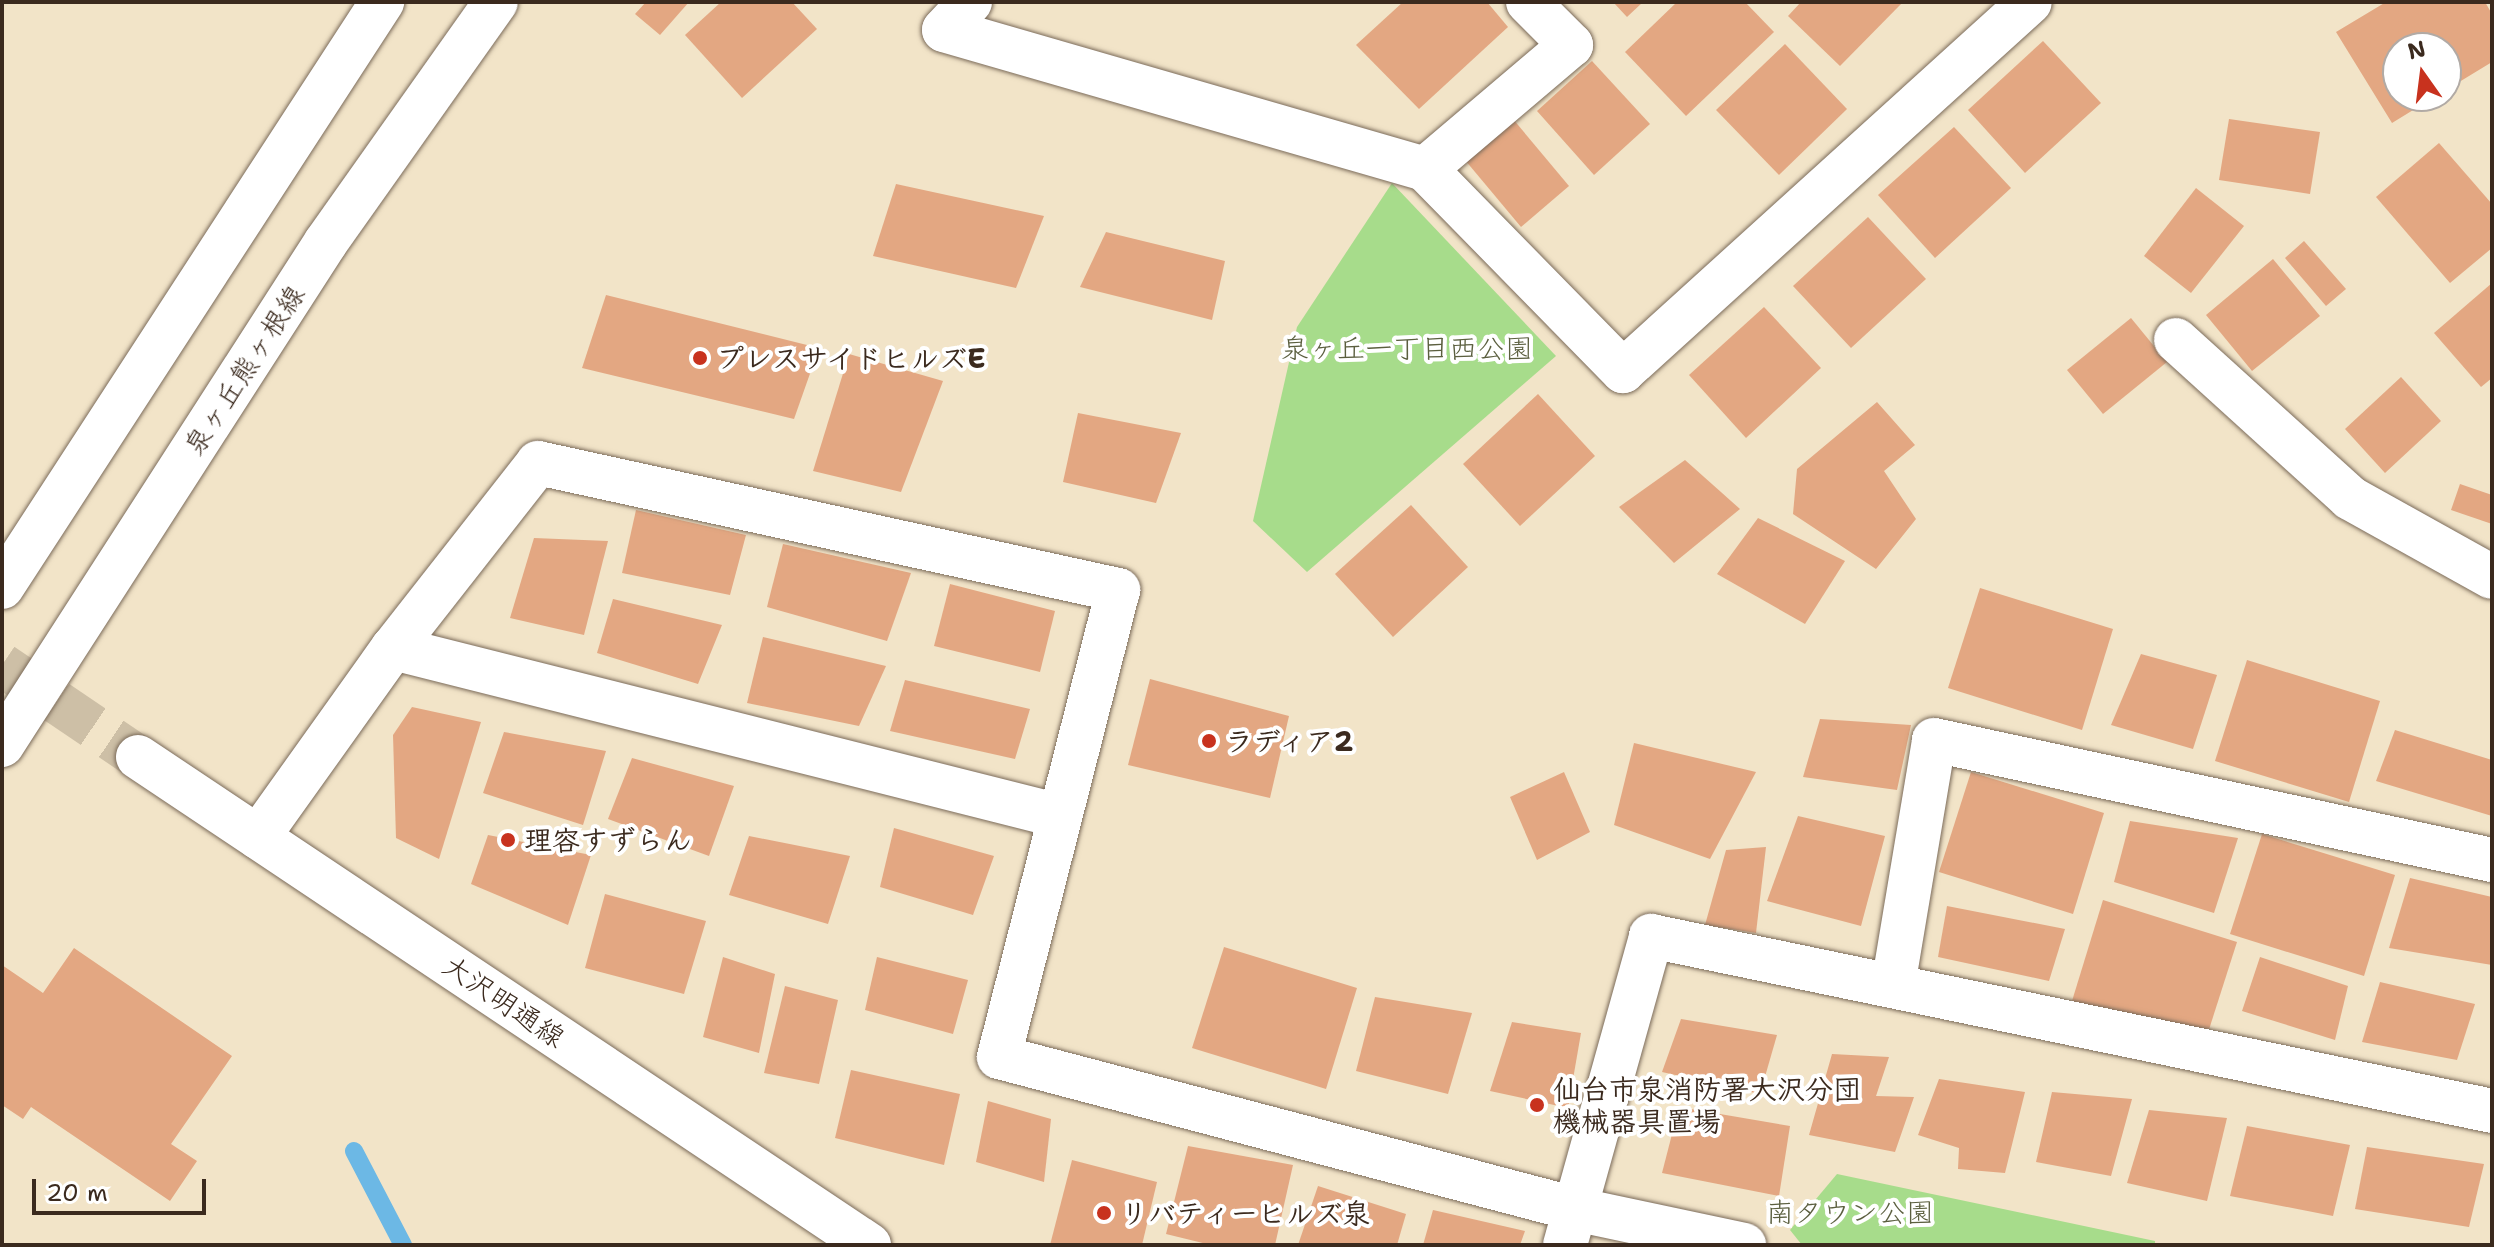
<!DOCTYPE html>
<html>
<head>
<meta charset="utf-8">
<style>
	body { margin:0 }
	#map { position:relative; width:2494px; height:1247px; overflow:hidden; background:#f2e4c8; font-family:"Shantell Sans","Klee One",sans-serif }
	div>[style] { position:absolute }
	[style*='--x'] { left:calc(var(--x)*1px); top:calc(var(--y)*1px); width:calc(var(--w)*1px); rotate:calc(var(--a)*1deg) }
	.green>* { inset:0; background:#a7dc8b }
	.stream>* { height:18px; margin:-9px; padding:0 9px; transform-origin:9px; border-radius:9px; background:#6cb8e5 }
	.building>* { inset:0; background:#e3a782 }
	.tertiary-tunnel>* { height:44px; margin-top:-22px; transform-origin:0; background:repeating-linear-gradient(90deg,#cdbfa6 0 44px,transparent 0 66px) }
	.roads { filter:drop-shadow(0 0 2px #7b6b5a) drop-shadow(0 0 2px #7b6b5a) }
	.minor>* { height:44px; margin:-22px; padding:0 22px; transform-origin:22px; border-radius:22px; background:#fff }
	.tertiary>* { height:44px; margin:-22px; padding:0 22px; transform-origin:22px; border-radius:22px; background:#fff }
	.secondary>* { height:44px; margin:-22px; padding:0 22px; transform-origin:22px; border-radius:22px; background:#fff }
	.dots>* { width:22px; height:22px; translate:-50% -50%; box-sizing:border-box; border:4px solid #fff; border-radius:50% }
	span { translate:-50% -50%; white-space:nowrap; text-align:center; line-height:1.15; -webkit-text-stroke:8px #fff; paint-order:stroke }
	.park-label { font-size:28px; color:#5b5f3f }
	.poi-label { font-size:28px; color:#3b2a1e; font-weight:700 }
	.left { translate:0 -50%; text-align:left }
	.street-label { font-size:28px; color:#3b2a1e }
	.frame { position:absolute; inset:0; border:4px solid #3b2a1e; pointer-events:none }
	.north { position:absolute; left:2382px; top:32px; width:80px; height:80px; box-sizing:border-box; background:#fff; border:2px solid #b1aaa5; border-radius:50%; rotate:346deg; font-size:22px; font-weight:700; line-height:32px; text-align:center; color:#3b2a1e }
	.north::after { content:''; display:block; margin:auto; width:28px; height:36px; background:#c8321e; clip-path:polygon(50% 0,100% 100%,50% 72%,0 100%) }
	.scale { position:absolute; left:32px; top:1179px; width:174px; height:36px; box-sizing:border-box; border:4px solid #3b2a1e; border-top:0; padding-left:10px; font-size:24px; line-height:28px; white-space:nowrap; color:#3b2a1e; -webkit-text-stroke:6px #fff; paint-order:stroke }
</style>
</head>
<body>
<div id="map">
	<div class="green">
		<i style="clip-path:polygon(1392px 183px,1556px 356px,1307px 572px,1253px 521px,1297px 327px)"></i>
		<i style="clip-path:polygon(1837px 1174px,2155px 1241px,2155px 1245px,1802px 1245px,1790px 1230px)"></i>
	</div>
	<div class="stream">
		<i style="--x:354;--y:1151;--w:106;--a:62.5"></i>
	</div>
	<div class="building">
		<i style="clip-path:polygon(646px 2px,689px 2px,660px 35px,635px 14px)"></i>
		<i style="clip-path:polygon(721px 2px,792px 2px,817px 29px,742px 98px,685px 35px)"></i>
		<i style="clip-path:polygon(1403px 2px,1487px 2px,1508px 27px,1419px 109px,1356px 45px)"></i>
		<i style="clip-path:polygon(1613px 2px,1643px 2px,1627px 17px)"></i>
		<i style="clip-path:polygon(1677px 2px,1745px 2px,1774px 32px,1686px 116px,1625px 52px)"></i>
		<i style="clip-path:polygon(1801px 2px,1903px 2px,1840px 66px,1788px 16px)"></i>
		<i style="clip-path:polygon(2386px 2px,2485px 2px,2492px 14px,2492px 62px,2446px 90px,2446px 48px,2398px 48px,2398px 96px,2436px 96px,2392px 123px,2336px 32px)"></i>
		<i style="clip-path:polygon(2043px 41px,2101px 103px,2025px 173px,1968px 110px)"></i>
		<i style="clip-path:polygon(1785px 44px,1847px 109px,1779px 175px,1716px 110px)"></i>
		<i style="clip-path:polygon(1592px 61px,1650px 124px,1594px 175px,1537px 111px)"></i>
		<i style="clip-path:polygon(1513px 119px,1569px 186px,1521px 227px,1465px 160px)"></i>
		<i style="clip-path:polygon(2229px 119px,2320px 132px,2310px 194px,2219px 180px)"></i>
		<i style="clip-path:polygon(1954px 127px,2011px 188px,1935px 258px,1878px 195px)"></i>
		<i style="clip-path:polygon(2439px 143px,2492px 204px,2492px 248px,2450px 283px,2376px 197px)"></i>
		<i style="clip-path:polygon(896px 184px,1044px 216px,1016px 288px,873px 256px)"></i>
		<i style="clip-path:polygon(2196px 188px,2244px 226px,2191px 293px,2144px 256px)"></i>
		<i style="clip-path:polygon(1868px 217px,1926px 279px,1851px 348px,1793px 286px)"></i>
		<i style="clip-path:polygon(1106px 232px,1225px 261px,1212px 320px,1080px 287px)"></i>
		<i style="clip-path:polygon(2304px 241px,2346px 289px,2326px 306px,2285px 258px)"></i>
		<i style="clip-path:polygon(2273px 259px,2320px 316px,2252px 371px,2206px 315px)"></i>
		<i style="clip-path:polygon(2492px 283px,2492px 378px,2481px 387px,2434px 333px)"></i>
		<i style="clip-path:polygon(606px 295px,819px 348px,794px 419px,582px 368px)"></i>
		<i style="clip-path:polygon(1764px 307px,1821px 368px,1746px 438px,1689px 375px)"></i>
		<i style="clip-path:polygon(2131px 318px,2167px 362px,2103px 414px,2067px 370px)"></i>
		<i style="clip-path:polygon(849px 354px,943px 381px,901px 492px,813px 471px)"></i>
		<i style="clip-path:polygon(2401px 377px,2441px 421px,2385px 473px,2345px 429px)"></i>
		<i style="clip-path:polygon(1538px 394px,1595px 456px,1520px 526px,1463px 464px)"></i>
		<i style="clip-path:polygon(1877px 402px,1915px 445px,1884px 471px,1916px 519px,1876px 569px,1793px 514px,1797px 469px)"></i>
		<i style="clip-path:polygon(1078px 413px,1181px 433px,1156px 503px,1063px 482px)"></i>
		<i style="clip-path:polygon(1685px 460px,1740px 509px,1674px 563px,1619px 507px)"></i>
		<i style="clip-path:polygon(2460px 484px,2492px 495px,2492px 524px,2451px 510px)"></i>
		<i style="clip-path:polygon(1411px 505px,1468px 567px,1393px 637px,1335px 574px)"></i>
		<i style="clip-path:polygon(636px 510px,746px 535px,730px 595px,622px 573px)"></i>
		<i style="clip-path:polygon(1758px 518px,1845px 561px,1805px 624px,1717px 574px)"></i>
		<i style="clip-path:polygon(534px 538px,608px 541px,584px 635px,510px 618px)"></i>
		<i style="clip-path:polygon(783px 544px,911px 573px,887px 641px,767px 607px)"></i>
		<i style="clip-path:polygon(950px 584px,1055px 611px,1040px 672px,934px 646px)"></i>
		<i style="clip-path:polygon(1980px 588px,2113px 629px,2082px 730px,1948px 688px)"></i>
		<i style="clip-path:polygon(613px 599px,722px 625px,698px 684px,597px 653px)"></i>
		<i style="clip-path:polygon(763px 637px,886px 666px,859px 726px,747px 703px)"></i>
		<i style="clip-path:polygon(2141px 654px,2217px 675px,2193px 749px,2111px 725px)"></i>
		<i style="clip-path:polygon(2247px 660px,2380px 701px,2349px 802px,2215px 761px)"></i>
		<i style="clip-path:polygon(1150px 679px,1289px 716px,1270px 798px,1128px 765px)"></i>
		<i style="clip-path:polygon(905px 680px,1030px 709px,1015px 759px,890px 731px)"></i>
		<i style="clip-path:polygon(412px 707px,481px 722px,439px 859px,396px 838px,393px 735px)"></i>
		<i style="clip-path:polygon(1820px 719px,1911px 725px,1897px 790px,1803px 777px)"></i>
		<i style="clip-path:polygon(2395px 730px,2492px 760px,2492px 816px,2376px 781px)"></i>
		<i style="clip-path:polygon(504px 732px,606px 751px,583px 825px,483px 793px)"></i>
		<i style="clip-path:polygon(1634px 743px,1756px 772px,1710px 859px,1614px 825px)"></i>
		<i style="clip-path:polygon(632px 758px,734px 786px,709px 856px,608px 819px)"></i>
		<i style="clip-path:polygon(1564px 772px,1590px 832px,1537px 860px,1510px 797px)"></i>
		<i style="clip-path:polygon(1971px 772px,2104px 813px,2073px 914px,1939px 872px)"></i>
		<i style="clip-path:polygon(1798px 816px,1885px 836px,1861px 926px,1767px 901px)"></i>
		<i style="clip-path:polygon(2130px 821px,2238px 838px,2214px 913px,2114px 882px)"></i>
		<i style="clip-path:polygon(894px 828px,994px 856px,973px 915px,880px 887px)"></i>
		<i style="clip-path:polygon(2262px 834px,2395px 875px,2364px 976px,2230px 934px)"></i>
		<i style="clip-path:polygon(488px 835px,591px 855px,568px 925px,471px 884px)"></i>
		<i style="clip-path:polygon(749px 836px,850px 856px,828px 924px,729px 895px)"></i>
		<i style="clip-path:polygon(1766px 847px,1756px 933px,1705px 925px,1726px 850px)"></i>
		<i style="clip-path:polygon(2410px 878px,2492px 897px,2492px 965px,2389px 948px)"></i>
		<i style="clip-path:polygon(605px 894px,706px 921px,684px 994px,585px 968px)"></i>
		<i style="clip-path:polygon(2103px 900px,2237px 942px,2205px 1042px,2072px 1001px)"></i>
		<i style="clip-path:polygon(1947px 906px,2065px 929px,2049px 981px,1938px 957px)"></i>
		<i style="clip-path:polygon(1224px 947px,1357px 988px,1326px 1089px,1192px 1048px)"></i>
		<i style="clip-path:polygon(74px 948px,232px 1056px,171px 1144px,197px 1161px,170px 1201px,31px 1107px,23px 1119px,2px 1105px,2px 965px,43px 993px)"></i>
		<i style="clip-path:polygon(723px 957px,775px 974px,759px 1053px,703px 1037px)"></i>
		<i style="clip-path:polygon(877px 957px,968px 980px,953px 1034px,865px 1010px)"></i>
		<i style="clip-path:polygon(2260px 957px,2348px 986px,2335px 1040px,2242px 1011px)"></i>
		<i style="clip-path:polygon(2380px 982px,2475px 1004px,2457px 1060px,2362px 1042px)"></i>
		<i style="clip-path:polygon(785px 986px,838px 1000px,819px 1084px,764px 1073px)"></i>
		<i style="clip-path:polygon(1375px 997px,1472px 1013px,1448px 1094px,1356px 1071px)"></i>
		<i style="clip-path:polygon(1681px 1019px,1777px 1035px,1760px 1094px,1662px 1072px)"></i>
		<i style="clip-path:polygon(1512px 1022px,1581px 1033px,1568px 1108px,1490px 1091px)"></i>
		<i style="clip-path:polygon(1832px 1054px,1889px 1057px,1876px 1096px,1914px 1097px,1895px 1152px,1809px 1135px)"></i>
		<i style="clip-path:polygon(851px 1070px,960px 1094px,944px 1165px,835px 1138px)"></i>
		<i style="clip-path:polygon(1939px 1079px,2025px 1092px,2005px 1173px,1958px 1169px,1959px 1148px,1918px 1135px)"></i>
		<i style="clip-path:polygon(2052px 1092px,2132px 1099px,2111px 1176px,2036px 1162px)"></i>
		<i style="clip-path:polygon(988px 1101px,1051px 1119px,1044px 1182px,976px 1162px)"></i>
		<i style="clip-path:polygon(1679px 1107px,1790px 1126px,1779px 1196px,1662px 1173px)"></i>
		<i style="clip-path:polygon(2149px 1110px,2227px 1118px,2207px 1201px,2127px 1183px)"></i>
		<i style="clip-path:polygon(2247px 1126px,2350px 1145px,2333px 1216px,2230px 1196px)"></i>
		<i style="clip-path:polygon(1188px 1146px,1293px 1165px,1275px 1245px,1211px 1245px,1166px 1234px)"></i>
		<i style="clip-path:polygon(2367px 1147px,2484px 1164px,2469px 1227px,2355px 1209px)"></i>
		<i style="clip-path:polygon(1072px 1160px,1157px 1182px,1142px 1245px,1050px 1245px)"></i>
		<i style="clip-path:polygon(1318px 1186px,1406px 1214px,1397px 1245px,1298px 1245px)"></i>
		<i style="clip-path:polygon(1433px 1210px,1525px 1231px,1520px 1245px,1423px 1245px)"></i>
	</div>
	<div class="tertiary-tunnel">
		<i style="--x:2;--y:665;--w:164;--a:34.1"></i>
	</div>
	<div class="roads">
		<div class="minor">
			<i style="--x:970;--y:2;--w:38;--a:133"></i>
			<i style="--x:944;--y:30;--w:501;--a:16.12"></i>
			<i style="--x:1528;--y:2;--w:61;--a:45"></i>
			<i style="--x:1571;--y:45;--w:192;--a:139.7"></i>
			<i style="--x:1425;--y:169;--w:283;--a:45.6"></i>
			<i style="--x:1623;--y:371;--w:549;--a:-42.2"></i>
			<i style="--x:2176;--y:340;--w:235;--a:42.2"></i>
			<i style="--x:2350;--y:498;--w:162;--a:29.1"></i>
			<i style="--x:393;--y:648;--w:688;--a:14.14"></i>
			<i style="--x:258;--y:837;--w:232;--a:-54.5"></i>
			<i style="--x:393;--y:648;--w:235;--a:-51.9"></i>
			<i style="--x:538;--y:463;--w:594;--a:12.35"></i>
			<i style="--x:1118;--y:590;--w:482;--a:104.3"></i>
			<i style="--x:999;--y:1057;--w:596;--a:14.78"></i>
			<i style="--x:1575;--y:1209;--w:173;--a:12"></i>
			<i style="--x:1893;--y:986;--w:249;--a:-80.5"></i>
			<i style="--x:1934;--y:740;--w:571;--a:12.14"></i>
			<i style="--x:1565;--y:1245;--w:321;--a:-74.4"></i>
			<i style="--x:1651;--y:936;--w:859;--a:11.75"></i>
		</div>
		<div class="tertiary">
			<i style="--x:138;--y:757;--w:879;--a:33.73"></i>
		</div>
		<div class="secondary">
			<i style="--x:2;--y:587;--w:698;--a:-56.99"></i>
			<i style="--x:2;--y:745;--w:598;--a:-57.21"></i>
			<i style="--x:326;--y:242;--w:294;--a:-54.7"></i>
		</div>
	</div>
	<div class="dots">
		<i style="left:700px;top:358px;background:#c8321e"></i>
		<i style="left:1209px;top:741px;background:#c8321e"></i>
		<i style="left:508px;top:840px;background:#c8321e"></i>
		<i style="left:1537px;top:1105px;background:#c8321e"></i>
		<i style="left:1104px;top:1213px;background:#c8321e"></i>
	</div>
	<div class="park-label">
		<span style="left:1407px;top:348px">泉ヶ丘一丁目西公園</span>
		<span style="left:1850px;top:1212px">南タウン公園</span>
	</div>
	<div class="poi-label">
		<span class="left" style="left:716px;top:358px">プレスサイドヒルズE</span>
		<span class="left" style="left:1225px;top:741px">ラディア2</span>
		<span class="left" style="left:524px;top:840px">理容すずらん</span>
		<span class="left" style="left:1553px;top:1105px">仙台市泉消防署大沢分団<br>機械器具置場</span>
		<span class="left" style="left:1120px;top:1213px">リバティーヒルズ泉</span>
	</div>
	<div class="street-label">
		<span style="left:244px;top:370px;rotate:-57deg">泉ヶ丘熊ヶ根線</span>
		<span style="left:504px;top:1001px;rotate:34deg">大沢明通線</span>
	</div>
	<div class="frame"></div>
	<div class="north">N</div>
	<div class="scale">20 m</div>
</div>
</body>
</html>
